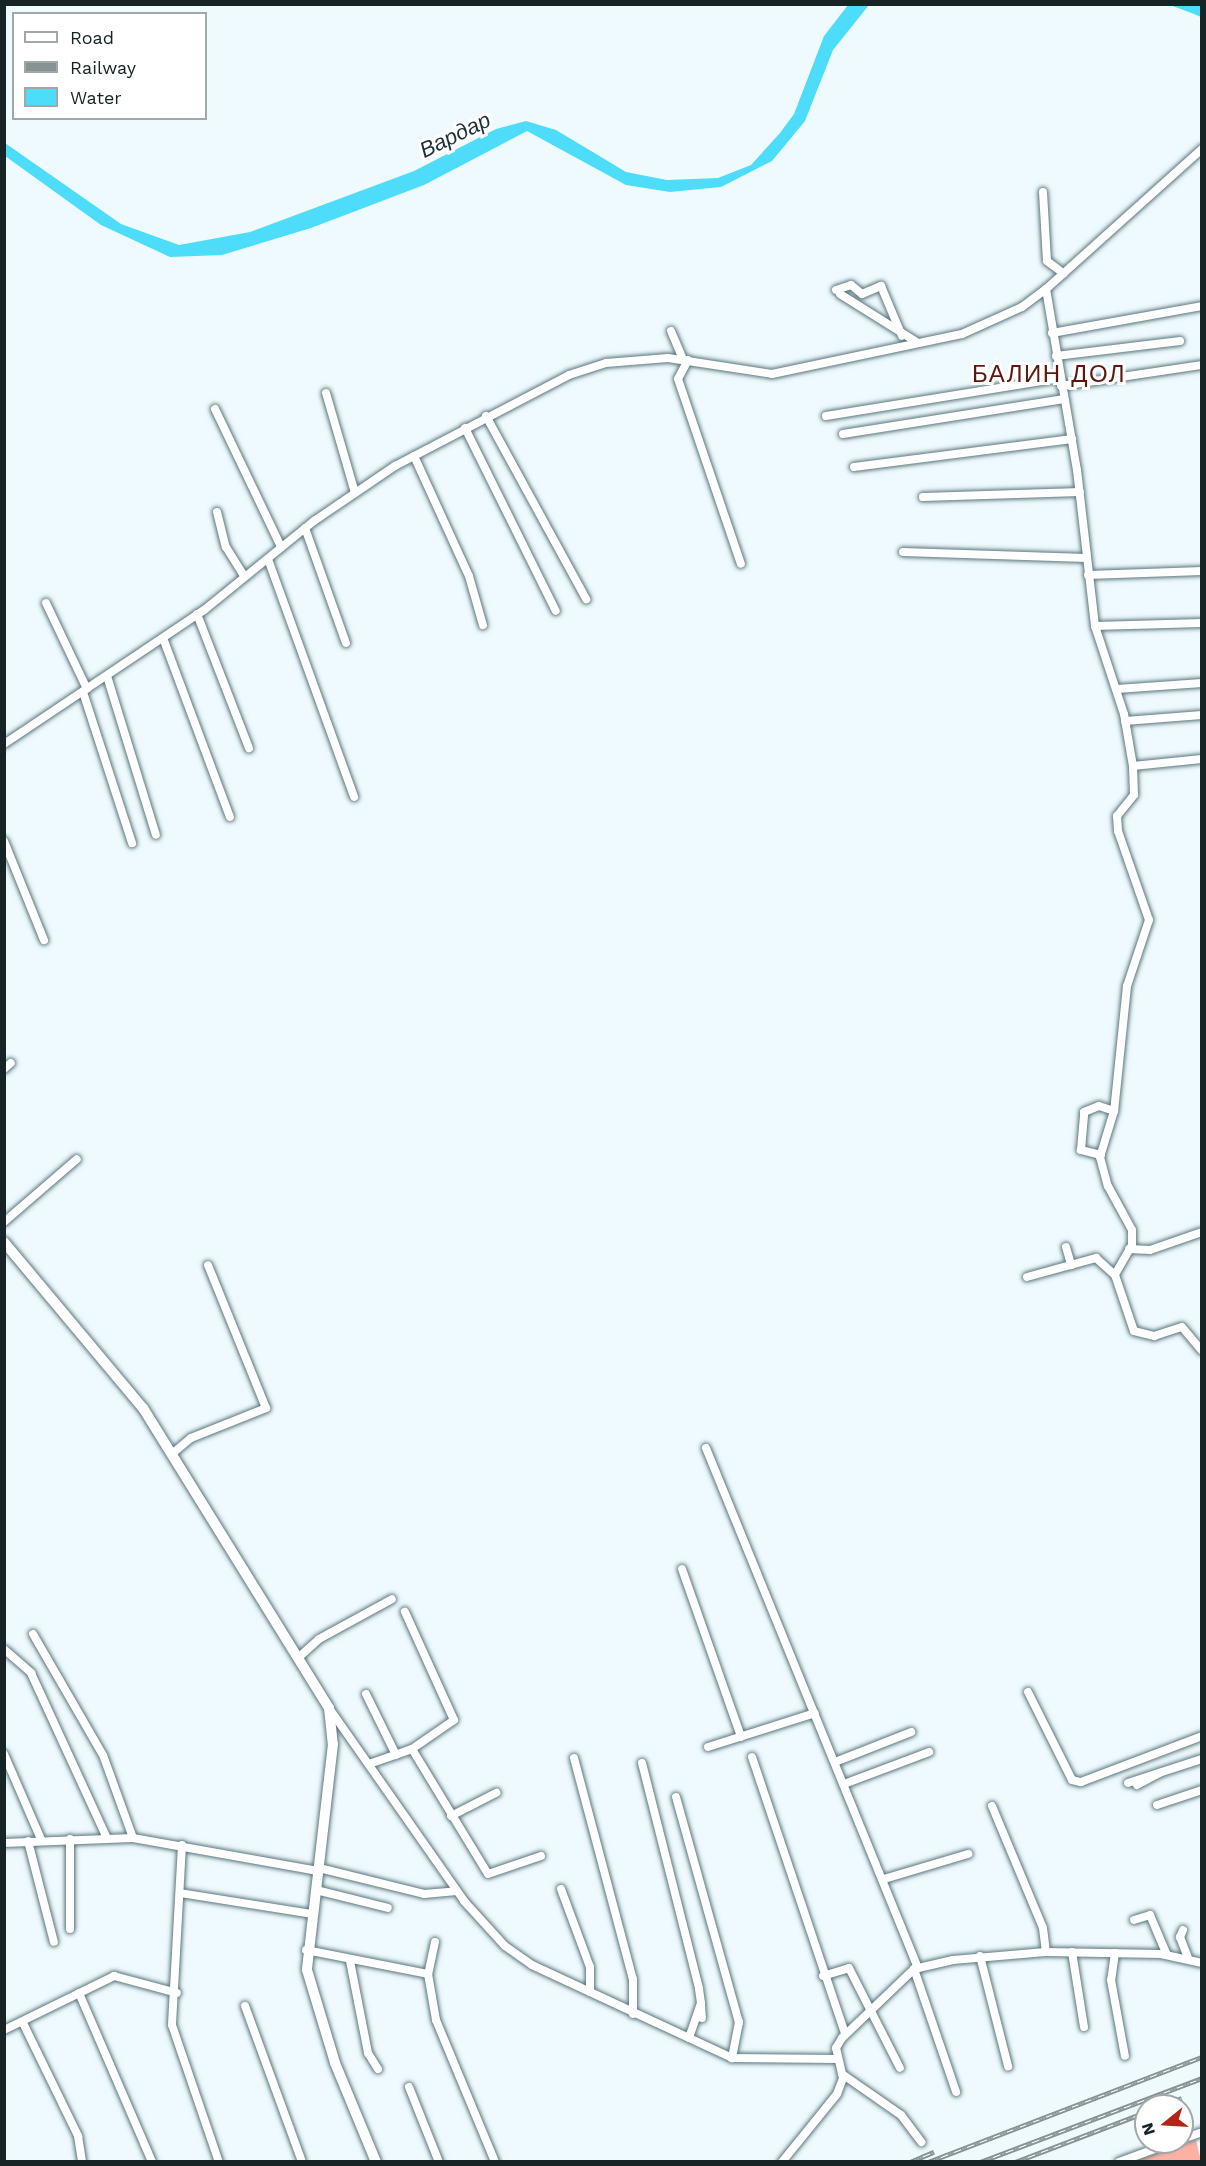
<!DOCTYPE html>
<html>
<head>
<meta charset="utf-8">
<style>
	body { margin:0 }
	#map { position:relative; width:1206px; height:2166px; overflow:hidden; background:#eefafd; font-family:"Work Sans",sans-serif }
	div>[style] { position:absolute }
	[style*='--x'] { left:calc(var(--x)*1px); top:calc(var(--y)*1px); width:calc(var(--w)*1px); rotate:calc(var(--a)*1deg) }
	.green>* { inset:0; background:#fdb1a3 }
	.water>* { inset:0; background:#4dddfa }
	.roads { filter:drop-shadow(0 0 2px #5a767d) drop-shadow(0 0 2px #5a767d) }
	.minor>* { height:8px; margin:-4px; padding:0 4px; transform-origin:4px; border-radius:4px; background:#fff }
	.secondary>* { height:10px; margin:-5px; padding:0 5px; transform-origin:5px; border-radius:5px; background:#fff }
	.rail>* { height:4.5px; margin-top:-2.25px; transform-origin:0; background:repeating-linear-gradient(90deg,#fff 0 7px,#869294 0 14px); box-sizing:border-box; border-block:2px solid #869294 }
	span { translate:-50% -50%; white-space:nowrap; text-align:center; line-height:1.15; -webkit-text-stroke:6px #fff; paint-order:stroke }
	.water-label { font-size:22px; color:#1a3237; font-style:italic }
	.quarter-label { font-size:24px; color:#5b180f; letter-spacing:1.5px }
	.frame { position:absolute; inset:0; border:6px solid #172325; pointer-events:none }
	.legend { position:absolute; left:12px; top:12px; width:195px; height:108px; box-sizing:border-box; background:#fff; border:2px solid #a2a7a8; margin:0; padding:8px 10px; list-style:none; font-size:18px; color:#172325 }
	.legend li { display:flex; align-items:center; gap:12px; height:30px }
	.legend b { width:30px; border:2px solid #a2a7a8 }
	.north { position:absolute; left:1134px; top:2094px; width:60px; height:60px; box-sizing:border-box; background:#fff; border:2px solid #a2a7a8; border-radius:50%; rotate:252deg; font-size:16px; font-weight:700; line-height:24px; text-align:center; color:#172325 }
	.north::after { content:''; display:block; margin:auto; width:21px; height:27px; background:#b22514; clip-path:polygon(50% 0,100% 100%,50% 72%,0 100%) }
</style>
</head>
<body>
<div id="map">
	<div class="green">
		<i style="clip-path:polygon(1196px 2140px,1201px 2161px,1135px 2161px)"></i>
	</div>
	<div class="water">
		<i style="clip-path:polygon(848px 5px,869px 5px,833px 50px,805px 121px,772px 161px,721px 187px,670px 192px,626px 185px,527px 131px,424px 185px,311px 228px,222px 255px,170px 257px,101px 225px,5px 156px,5px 143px,121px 224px,179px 245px,250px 232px,414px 171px,496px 129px,526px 121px,556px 130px,626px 172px,667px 180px,718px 178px,751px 165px,780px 133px,794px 114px,824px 36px)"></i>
		<i style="clip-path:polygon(1170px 5px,1201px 5px,1201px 17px,1194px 14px)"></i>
	</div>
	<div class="roads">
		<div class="minor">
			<i style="--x:1043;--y:192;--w:69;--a:86.7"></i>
			<i style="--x:1047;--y:261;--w:21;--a:37"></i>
			<i style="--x:1046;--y:289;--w:184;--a:80.3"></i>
			<i style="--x:1077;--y:470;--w:157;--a:83.4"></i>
			<i style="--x:1095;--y:626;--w:93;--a:71.8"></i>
			<i style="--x:1124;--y:714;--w:53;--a:80.2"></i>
			<i style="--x:1133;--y:766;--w:29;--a:88"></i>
			<i style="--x:1134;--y:795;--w:27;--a:129"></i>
			<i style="--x:1117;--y:816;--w:15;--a:86"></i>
			<i style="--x:1118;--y:831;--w:94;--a:70.8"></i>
			<i style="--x:1149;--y:920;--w:70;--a:108.4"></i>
			<i style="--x:1127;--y:986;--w:126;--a:95.9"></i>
			<i style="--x:1114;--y:1111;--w:48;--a:106.9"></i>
			<i style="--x:1100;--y:1157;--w:30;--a:75"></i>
			<i style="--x:1108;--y:1186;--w:50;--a:61.4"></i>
			<i style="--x:1132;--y:1230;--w:15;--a:90"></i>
			<i style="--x:1132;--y:1245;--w:34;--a:120"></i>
			<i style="--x:1115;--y:1275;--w:59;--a:71.3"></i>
			<i style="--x:1134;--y:1331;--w:21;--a:14"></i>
			<i style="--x:1154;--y:1336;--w:29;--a:-18"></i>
			<i style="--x:1182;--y:1327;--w:31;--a:50"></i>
			<i style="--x:836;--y:290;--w:16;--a:-18"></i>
			<i style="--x:851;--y:285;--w:14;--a:39"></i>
			<i style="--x:862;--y:294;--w:21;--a:-23"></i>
			<i style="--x:881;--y:286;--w:54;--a:67.2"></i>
			<i style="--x:840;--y:294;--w:92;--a:32.1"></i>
			<i style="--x:671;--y:331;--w:30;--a:67"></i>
			<i style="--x:1052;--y:333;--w:152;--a:-10.2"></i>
			<i style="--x:1056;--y:356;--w:125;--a:-6.9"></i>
			<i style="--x:688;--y:360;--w:21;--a:118"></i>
			<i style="--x:678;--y:379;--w:195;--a:71.2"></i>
			<i style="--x:1061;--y:386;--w:143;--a:-8.5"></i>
			<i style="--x:326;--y:393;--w:104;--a:73.8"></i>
			<i style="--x:215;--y:409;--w:153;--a:64.4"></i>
			<i style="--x:486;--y:416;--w:209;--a:61.3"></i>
			<i style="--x:826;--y:416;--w:237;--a:-9.2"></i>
			<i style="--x:465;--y:428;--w:204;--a:63.6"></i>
			<i style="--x:843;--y:434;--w:224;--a:-9"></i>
			<i style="--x:414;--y:456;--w:132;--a:65.4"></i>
			<i style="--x:469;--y:576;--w:51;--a:74.1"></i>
			<i style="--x:854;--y:467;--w:220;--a:-7.3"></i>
			<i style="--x:923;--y:497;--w:157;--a:-1.8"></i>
			<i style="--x:217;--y:512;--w:36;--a:76"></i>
			<i style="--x:226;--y:547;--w:34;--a:58"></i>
			<i style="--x:305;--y:528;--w:122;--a:70.4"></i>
			<i style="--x:903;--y:552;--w:183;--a:1.9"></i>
			<i style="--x:268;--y:559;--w:253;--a:70.1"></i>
			<i style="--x:1088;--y:575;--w:114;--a:-2"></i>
			<i style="--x:46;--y:603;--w:95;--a:64.5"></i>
			<i style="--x:197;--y:614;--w:144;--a:68.8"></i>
			<i style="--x:1095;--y:626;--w:107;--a:-1.6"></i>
			<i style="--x:163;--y:638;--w:191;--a:69.5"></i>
			<i style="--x:107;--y:676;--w:166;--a:72.9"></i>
			<i style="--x:1117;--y:689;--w:85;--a:-4"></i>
			<i style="--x:83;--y:692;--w:159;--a:72"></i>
			<i style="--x:1125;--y:721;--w:77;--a:-4.5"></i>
			<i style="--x:4;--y:744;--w:241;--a:-33.8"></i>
			<i style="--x:204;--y:610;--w:141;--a:-39"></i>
			<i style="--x:314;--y:521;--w:98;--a:-34.2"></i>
			<i style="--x:395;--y:466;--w:196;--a:-27.6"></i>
			<i style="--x:569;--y:375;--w:39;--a:-18"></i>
			<i style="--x:606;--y:363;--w:62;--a:-4.6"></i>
			<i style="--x:668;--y:358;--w:105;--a:8.7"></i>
			<i style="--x:772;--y:374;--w:194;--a:-11.9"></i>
			<i style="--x:962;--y:334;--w:66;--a:-24.2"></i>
			<i style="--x:1022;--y:307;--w:30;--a:-37"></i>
			<i style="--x:1046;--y:289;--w:210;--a:-41.9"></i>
			<i style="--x:1133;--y:766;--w:69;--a:-5.8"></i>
			<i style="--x:4;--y:841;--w:107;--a:68"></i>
			<i style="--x:4;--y:1069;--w:9;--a:-41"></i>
			<i style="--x:1101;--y:1155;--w:21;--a:-166"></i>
			<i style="--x:1081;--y:1150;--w:38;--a:-85"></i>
			<i style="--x:1084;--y:1112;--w:16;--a:-22"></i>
			<i style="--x:1099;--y:1106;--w:16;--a:18"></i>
			<i style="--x:4;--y:1222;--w:96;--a:-40.8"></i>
			<i style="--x:1066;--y:1247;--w:19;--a:74"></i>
			<i style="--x:1129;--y:1249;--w:21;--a:3"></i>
			<i style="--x:1150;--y:1250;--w:55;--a:-19.1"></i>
			<i style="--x:1027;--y:1277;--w:72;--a:-15.4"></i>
			<i style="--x:1096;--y:1258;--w:25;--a:42"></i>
			<i style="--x:706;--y:1448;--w:562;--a:67.82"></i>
			<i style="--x:173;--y:1453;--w:23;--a:-40"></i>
			<i style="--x:191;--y:1438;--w:81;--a:-21.8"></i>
			<i style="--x:266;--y:1408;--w:154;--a:-112.1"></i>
			<i style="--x:682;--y:1569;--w:178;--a:70.6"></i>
			<i style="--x:33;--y:1634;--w:140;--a:60"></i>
			<i style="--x:103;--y:1755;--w:88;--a:70.1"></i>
			<i style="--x:5;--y:1650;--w:35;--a:41"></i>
			<i style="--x:31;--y:1673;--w:182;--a:65.3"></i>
			<i style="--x:298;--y:1658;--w:28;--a:-42"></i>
			<i style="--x:319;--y:1639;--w:83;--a:-28.7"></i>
			<i style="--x:1028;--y:1692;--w:98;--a:63.4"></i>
			<i style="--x:1072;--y:1780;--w:9;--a:13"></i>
			<i style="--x:1081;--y:1782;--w:129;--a:-20.8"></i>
			<i style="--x:366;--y:1694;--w:68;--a:63.8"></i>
			<i style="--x:329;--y:1708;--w:236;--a:55"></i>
			<i style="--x:464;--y:1901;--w:61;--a:47.7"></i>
			<i style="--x:505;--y:1946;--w:33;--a:35"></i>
			<i style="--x:532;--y:1965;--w:221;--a:24.9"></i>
			<i style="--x:732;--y:2058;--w:106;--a:0.5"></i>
			<i style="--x:708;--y:1747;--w:112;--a:-17.6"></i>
			<i style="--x:412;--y:1749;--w:146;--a:58.7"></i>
			<i style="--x:488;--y:1874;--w:56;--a:-18.8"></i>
			<i style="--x:4;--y:1754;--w:93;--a:66.5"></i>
			<i style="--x:752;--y:1757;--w:292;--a:71.4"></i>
			<i style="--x:574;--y:1758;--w:229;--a:75.1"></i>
			<i style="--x:633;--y:1979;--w:35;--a:90"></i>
			<i style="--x:835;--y:1762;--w:82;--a:-21.5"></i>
			<i style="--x:642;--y:1763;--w:233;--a:75.8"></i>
			<i style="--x:699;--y:1989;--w:14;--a:82"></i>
			<i style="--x:701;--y:2003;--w:37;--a:109"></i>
			<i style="--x:369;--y:1764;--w:46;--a:-19.2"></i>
			<i style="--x:412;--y:1749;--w:51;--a:-34.6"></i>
			<i style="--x:454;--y:1720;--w:119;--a:-114.4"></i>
			<i style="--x:1128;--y:1783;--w:78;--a:-18"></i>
			<i style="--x:844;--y:1784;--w:91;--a:-20.6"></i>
			<i style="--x:1137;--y:1785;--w:26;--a:-28"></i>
			<i style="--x:676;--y:1797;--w:234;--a:74.4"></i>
			<i style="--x:739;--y:2022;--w:37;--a:101"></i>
			<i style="--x:1157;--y:1805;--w:47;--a:-18.4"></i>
			<i style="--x:992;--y:1806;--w:132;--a:67.3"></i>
			<i style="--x:1043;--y:1928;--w:24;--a:83"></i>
			<i style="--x:451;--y:1816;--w:51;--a:-27.1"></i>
			<i style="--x:70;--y:1839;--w:90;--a:90"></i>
			<i style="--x:28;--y:1841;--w:104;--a:75.6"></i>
			<i style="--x:4;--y:1843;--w:129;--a:-2.2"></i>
			<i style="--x:133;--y:1838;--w:188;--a:10.1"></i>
			<i style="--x:182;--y:1845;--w:180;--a:93.2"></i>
			<i style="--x:172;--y:2025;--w:145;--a:71.1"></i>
			<i style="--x:319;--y:1868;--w:108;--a:13.9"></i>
			<i style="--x:424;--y:1894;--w:33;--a:-5"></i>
			<i style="--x:884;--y:1879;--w:88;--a:-16.6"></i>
			<i style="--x:561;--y:1889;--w:83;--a:69.6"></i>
			<i style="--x:590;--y:1967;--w:25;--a:90"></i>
			<i style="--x:316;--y:1890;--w:74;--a:14"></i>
			<i style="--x:180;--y:1893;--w:134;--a:9"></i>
			<i style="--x:1134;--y:1920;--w:17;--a:-17"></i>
			<i style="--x:1150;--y:1915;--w:43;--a:67"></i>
			<i style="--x:1183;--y:1930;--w:8;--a:113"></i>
			<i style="--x:1180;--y:1937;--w:22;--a:69"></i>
			<i style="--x:435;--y:1942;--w:33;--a:102"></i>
			<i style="--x:428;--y:1974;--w:47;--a:80.1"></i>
			<i style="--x:436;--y:2020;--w:154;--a:67.4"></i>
			<i style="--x:306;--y:1950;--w:124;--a:11.1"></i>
			<i style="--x:1072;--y:1952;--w:76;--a:80.9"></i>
			<i style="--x:1115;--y:1953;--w:27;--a:98"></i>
			<i style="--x:1111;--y:1980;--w:77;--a:79.6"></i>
			<i style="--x:980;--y:1956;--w:114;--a:75.7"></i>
			<i style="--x:350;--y:1961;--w:94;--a:78.9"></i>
			<i style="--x:368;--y:2053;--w:19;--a:58"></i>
			<i style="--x:914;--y:1969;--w:130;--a:71.1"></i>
			<i style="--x:823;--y:1976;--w:27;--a:-17"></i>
			<i style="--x:849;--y:1968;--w:112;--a:63"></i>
			<i style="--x:79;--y:1993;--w:184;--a:66.6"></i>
			<i style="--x:701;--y:2005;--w:13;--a:86"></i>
			<i style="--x:245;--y:2006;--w:166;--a:69.9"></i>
			<i style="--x:23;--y:2023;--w:126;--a:64"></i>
			<i style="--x:78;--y:2136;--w:26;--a:81"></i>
			<i style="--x:4;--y:2030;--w:123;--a:-26.1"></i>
			<i style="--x:114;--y:1976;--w:65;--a:15.1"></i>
			<i style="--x:842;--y:2074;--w:72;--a:34.8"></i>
			<i style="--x:901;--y:2115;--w:34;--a:53"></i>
			<i style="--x:409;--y:2087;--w:81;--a:68.2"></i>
			<i style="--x:1182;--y:2139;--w:21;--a:-19"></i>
			<i style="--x:782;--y:2162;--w:87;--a:-51"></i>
			<i style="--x:837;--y:2094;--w:17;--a:-69"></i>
			<i style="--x:843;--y:2078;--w:31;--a:-103"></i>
			<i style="--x:836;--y:2048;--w:12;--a:-59"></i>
			<i style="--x:842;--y:2038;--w:100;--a:-43.8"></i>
			<i style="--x:914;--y:1969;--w:40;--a:-13"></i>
			<i style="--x:953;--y:1960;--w:93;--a:-4.9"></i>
			<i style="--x:1046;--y:1952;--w:115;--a:1"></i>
			<i style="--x:1161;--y:1954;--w:42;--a:12.4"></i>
			<i style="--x:1119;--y:2162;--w:59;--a:-20"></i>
		</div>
		<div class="secondary">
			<i style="--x:4;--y:1242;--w:217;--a:50.1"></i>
			<i style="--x:143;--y:1408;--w:353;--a:58.2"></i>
			<i style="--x:329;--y:1708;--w:36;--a:84"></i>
			<i style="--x:333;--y:1744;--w:227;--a:96.6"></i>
			<i style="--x:307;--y:1970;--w:97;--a:73.2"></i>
			<i style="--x:335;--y:2063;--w:107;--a:67.5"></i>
		</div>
	</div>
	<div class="rail">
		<i style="--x:1161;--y:2106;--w:22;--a:-21"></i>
		<i style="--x:910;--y:2162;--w:26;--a:-23"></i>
		<i style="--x:928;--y:2162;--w:293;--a:-21"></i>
		<i style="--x:980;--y:2162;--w:237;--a:-20.7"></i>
		<i style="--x:1015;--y:2162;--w:140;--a:-20.9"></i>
	</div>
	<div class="water-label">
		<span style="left:455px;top:135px;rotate:-26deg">Вардар</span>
	</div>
	<div class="quarter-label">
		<span style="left:1049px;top:375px">БАЛИН ДОЛ</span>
	</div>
	<div class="frame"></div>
	<ul class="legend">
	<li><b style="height:8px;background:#fff"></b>Road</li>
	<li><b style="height:8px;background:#869294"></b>Railway</li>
	<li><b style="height:16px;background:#4dddfa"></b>Water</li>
	</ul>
	<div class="north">N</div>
</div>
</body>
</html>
